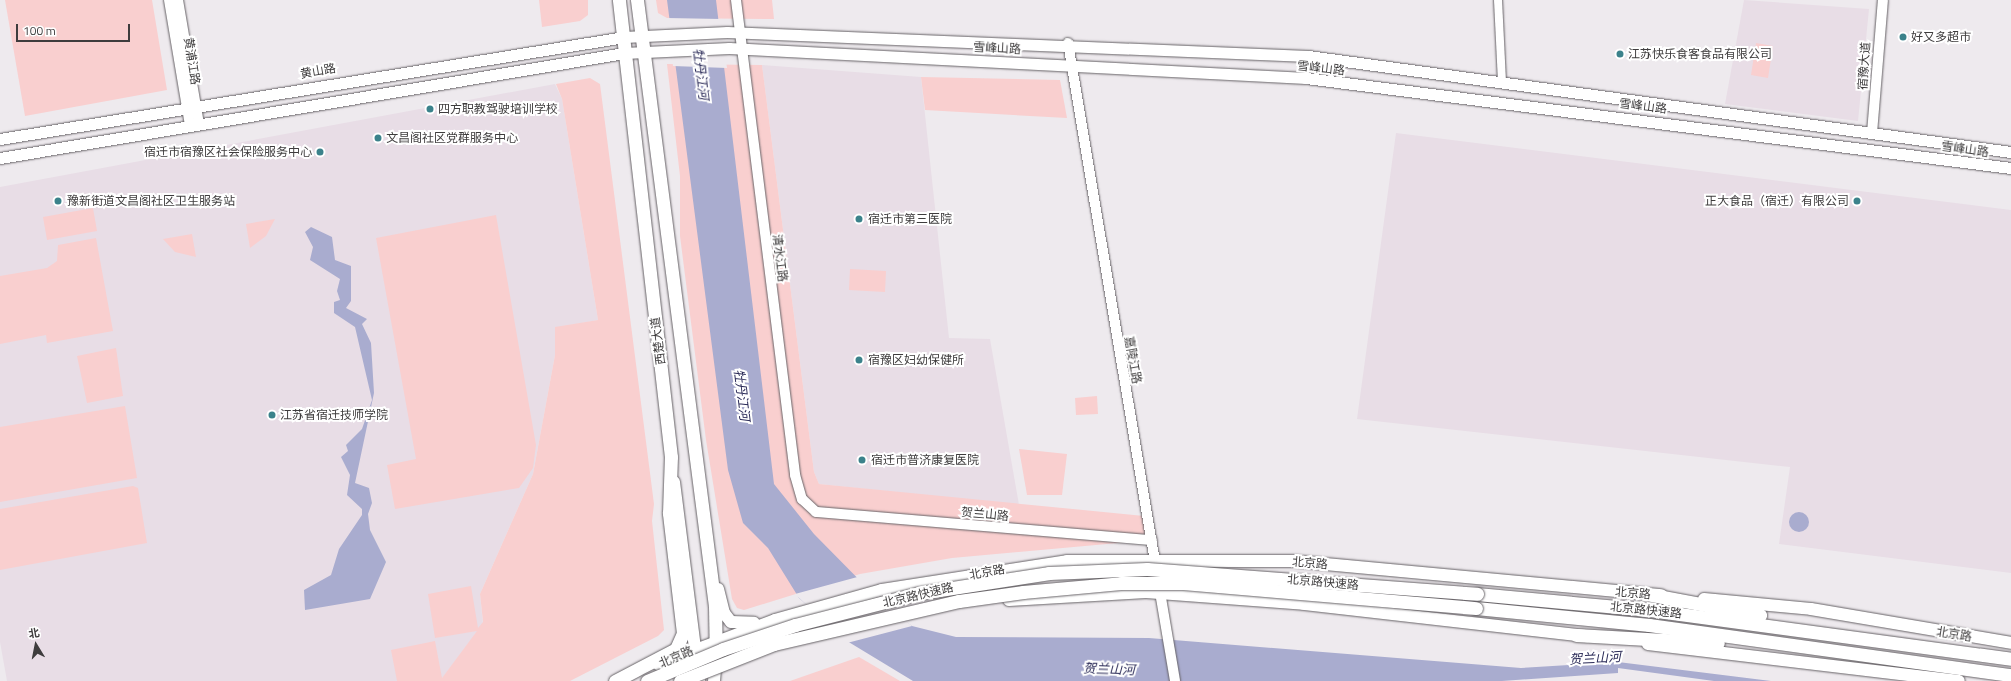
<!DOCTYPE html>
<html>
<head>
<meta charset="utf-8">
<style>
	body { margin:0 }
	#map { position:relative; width:2011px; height:681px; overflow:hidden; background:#eeeaee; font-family:"Titillium Web","Noto Sans SC",sans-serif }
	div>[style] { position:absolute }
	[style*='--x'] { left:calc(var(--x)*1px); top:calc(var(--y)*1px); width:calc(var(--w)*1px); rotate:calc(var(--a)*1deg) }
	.built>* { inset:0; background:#e8dde6 }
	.green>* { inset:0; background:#f9cfcf }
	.water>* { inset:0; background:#a9accf }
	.round { border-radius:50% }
	.pier>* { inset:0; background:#eeeaee }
	.roads { filter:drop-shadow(0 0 1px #666266) drop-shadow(0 0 1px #666266) }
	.minor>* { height:8px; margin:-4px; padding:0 4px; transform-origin:4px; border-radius:4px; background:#fff }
	.tertiary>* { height:10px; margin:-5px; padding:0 5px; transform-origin:5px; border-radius:5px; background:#fff }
	.secondary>* { height:11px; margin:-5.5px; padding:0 5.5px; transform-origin:5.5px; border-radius:5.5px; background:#fff }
	.primary>* { height:12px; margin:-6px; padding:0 6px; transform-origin:6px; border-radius:6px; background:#fff }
	.trunk>* { height:13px; margin:-6.5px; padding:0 6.5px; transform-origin:6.5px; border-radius:6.5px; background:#fff }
	.bridges { filter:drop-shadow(0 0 1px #666266) drop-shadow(0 0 1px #666266) }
	.trunk-bridge>* { height:13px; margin:-6.5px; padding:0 6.5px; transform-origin:6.5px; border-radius:6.5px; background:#fff }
	.dots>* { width:11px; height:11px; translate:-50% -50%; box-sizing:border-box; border:2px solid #fff; border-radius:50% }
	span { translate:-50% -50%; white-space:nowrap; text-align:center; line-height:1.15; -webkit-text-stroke:4px #fff; paint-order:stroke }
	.poi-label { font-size:12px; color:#3e3c3d }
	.left { translate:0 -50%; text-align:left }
	.right { translate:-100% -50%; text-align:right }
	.street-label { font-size:12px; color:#3e3c3d }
	.water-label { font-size:13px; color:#292956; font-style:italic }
	.north { position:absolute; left:16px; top:625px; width:40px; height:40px; -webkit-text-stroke:3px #fff; paint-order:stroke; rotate:350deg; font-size:11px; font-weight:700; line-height:16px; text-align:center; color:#3e3c3d }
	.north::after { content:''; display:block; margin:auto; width:14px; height:18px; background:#3e3c3d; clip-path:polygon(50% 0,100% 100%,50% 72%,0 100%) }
	.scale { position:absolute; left:16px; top:24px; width:114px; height:18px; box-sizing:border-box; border:2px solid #3e3c3d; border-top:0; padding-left:5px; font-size:12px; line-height:14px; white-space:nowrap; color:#3e3c3d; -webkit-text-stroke:3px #fff; paint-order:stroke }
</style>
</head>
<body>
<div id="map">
	<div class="built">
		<i style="clip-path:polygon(1744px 0,1869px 9px,1858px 121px,1725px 104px)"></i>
		<i style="clip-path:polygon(762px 65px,921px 77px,949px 338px,990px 339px,1019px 505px,819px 484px,814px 472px)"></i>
		<i style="clip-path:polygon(555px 84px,562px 99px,598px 320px,555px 328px,555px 355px,533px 474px,480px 594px,483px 624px,440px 681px,7px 681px,0 642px,0 187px)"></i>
		<i style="clip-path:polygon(1396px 133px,2011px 210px,2011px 573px,1779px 544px,1790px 467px,1357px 419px)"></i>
	</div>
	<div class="green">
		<i style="clip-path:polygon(5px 0,152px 0,167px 90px,25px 116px)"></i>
		<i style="clip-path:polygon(539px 0,588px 0,588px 15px,580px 21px,542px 27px)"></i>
		<i style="clip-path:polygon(656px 0,772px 0,774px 19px,667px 18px,658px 13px)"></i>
		<i style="clip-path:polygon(1756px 43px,1773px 46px,1768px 78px,1751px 75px)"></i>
		<i style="clip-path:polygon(667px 64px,762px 65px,814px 472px,819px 484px,1144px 516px,1147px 532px,1140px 541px,952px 558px,860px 574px,744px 610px,737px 608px,732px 599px,706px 440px,680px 236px,680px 176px)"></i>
		<i style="clip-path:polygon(921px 77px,1060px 80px,1067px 118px,925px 110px)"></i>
		<i style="clip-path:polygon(590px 78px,600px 84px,654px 504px,652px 521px,664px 630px,658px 636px,570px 681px,397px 681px,391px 650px,435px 641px,442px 678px,477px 631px,435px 638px,428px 594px,471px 586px,478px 628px,483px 622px,480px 594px,533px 474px,555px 355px,555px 327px,598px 320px,562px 99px,556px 84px)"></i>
		<i style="clip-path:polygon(93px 208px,97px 231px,47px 240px,43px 217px)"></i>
		<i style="clip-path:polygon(496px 215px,536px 445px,533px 468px,519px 488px,395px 509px,387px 465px,416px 459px,376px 238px)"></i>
		<i style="clip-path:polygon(275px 219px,266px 236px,250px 248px,246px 224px)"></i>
		<i style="clip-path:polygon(192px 234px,196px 257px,175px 252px,163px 239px)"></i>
		<i style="clip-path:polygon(96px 238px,113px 331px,47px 343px,46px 335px,0 344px,0 276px,47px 268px,57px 261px,58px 245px)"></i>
		<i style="clip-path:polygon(850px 269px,886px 271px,885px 292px,849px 290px)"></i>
		<i style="clip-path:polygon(116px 348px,123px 396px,87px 403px,77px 356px)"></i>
		<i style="clip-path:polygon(1097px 396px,1098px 414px,1076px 415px,1075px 398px)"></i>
		<i style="clip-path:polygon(125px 406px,137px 478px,0 502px,0 427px)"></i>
		<i style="clip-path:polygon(1019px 449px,1067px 454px,1062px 495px,1027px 495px)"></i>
		<i style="clip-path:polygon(133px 486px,138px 488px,147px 543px,0 570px,0 509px)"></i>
		<i style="clip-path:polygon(859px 657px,900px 681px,790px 681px)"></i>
	</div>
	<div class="water">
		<i style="clip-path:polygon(667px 0,716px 0,774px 484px,814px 534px,886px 607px,912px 626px,956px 637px,1149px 638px,1521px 668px,1618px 662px,1771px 681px,1714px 681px,1618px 668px,1618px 673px,1502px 681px,913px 681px,847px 641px,799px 598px,768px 548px,743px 523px,728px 470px)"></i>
		<i style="clip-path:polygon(311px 227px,332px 237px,335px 260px,351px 266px,351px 301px,346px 308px,367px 319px,362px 324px,371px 343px,374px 393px,355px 483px,369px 488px,372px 503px,368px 514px,370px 530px,386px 562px,370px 599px,305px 610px,304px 590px,331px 575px,339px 549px,362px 515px,362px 509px,347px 495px,350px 475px,341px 457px,348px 451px,346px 445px,362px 429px,372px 400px,355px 327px,334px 313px,334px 302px,340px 300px,337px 291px,340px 279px,310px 260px,313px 247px,305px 232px)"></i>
		<i class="round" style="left:1789px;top:512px;width:20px;height:20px"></i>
	</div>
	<div class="pier">
		<i style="clip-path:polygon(667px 18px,721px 19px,727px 68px,673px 66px)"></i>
		<i style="clip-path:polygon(861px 576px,887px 605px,912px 626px,847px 643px,795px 594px)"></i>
	</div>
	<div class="roads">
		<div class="minor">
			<i style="--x:1498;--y:0;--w:83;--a:87.2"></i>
		</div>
		<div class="tertiary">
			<i style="--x:169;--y:0;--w:127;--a:80.5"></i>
			<i style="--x:178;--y:0;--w:126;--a:80.4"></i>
			<i style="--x:736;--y:0;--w:479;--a:82.9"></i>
			<i style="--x:795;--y:475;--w:25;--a:74"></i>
			<i style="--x:802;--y:499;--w:19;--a:43"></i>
			<i style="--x:816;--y:512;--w:337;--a:4.8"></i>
			<i style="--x:1068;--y:43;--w:532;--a:80.48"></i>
			<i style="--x:1872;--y:133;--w:133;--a:-85.3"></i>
			<i style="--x:1159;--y:586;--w:96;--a:80.4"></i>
		</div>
		<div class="secondary">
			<i style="--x:0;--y:139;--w:632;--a:-9.28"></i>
			<i style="--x:624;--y:37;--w:103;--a:-2.8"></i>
			<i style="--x:727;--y:32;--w:581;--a:2.37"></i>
			<i style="--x:1308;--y:56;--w:710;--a:7.78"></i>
			<i style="--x:0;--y:158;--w:633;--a:-9.55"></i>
			<i style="--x:624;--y:53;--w:105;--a:-2.7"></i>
			<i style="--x:729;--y:48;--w:578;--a:2.98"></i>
			<i style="--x:1306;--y:78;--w:711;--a:7.28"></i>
		</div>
		<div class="primary">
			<i style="--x:674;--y:482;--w:201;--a:82.8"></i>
			<i style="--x:718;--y:589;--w:25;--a:76"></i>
			<i style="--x:724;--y:613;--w:11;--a:52"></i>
			<i style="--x:731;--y:622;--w:23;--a:2"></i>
			<i style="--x:1704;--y:599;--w:107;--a:5.3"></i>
			<i style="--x:1811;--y:609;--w:203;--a:9.6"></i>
			<i style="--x:1009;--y:600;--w:137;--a:-3.3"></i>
			<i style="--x:1146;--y:592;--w:158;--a:4.3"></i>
			<i style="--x:1304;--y:604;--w:284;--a:6.5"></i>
			<i style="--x:1648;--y:644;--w:313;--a:6.8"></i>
			<i style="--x:658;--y:664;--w:125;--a:-20.6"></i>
			<i style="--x:775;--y:620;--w:111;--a:-15.7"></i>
			<i style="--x:882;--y:590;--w:187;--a:-8.9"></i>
			<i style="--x:1067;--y:561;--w:226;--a:0"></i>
			<i style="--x:1293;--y:561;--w:370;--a:5.3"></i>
			<i style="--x:714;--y:681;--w:11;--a:-85"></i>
		</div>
		<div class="trunk">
			<i style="--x:637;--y:0;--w:611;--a:82.67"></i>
			<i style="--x:715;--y:606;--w:55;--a:89"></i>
			<i style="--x:1477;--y:594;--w:174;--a:5.3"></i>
			<i style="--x:1650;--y:610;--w:364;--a:7.7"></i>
			<i style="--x:1652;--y:595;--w:110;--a:10.5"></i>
			<i style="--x:1476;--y:608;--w:174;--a:5.6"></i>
			<i style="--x:1649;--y:625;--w:365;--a:7.9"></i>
			<i style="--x:1576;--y:635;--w:142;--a:3.2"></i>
			<i style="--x:615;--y:681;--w:69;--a:-27.7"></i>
			<i style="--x:676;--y:649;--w:17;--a:-66"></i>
			<i style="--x:683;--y:633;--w:121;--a:-96.7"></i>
			<i style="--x:669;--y:513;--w:56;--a:-88"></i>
			<i style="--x:671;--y:457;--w:460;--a:-96.5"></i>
		</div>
	</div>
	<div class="bridges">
		<div class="trunk-bridge">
			<i style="--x:647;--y:681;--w:82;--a:-22.8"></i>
			<i style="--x:723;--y:649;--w:76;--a:-18.4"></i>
			<i style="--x:795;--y:625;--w:129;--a:-14.4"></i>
			<i style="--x:920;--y:593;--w:131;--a:-8.8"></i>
			<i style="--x:1049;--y:573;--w:98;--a:-2.3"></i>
			<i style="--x:1147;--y:569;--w:331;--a:4.3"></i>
			<i style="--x:680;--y:681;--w:101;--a:-21.5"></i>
			<i style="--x:774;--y:644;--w:190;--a:-13.1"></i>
			<i style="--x:959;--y:601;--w:65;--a:-8"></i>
			<i style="--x:1023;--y:592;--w:98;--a:-5.2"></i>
			<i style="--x:1121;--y:583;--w:62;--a:0"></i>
			<i style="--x:1183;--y:583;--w:294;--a:4.9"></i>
		</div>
	</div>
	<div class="dots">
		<i style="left:1903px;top:37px;background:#3b828b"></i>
		<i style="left:1620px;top:54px;background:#3b828b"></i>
		<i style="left:430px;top:109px;background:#3b828b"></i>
		<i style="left:378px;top:138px;background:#3b828b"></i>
		<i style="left:320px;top:152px;background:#3b828b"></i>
		<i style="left:58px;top:201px;background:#3b828b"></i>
		<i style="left:1857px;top:201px;background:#3b828b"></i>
		<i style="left:859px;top:219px;background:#3b828b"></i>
		<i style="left:859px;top:360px;background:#3b828b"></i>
		<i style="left:272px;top:415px;background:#3b828b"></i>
		<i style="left:862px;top:460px;background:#3b828b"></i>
	</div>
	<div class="poi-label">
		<span class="left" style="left:1911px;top:37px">好又多超市</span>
		<span class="left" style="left:1628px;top:54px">江苏快乐食客食品有限公司</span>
		<span class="left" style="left:438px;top:109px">四方职教驾驶培训学校</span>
		<span class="left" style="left:386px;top:138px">文昌阁社区党群服务中心</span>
		<span class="right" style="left:312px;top:152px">宿迁市宿豫区社会保险服务中心</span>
		<span class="left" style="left:67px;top:201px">豫新街道文昌阁社区卫生服务站</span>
		<span class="right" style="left:1849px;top:201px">正大食品（宿迁）有限公司</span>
		<span class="left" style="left:868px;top:219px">宿迁市第三医院</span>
		<span class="left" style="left:868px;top:360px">宿豫区妇幼保健所</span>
		<span class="left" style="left:280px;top:415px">江苏省宿迁技师学院</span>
		<span class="left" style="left:871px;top:460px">宿迁市普济康复医院</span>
	</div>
	<div class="street-label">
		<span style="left:997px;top:48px;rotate:3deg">雪峰山路</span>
		<span style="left:192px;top:61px;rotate:81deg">黄浦江路</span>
		<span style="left:1864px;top:66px;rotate:-86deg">宿豫大道</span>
		<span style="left:1321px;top:68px;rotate:6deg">雪峰山路</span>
		<span style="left:318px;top:71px;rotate:-10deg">黄山路</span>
		<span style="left:1643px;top:106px;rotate:7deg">雪峰山路</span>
		<span style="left:1965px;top:149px;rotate:8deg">雪峰山路</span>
		<span style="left:780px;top:258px;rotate:83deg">清水江路</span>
		<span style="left:658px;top:341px;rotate:-97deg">西楚大道</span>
		<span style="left:1133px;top:360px;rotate:80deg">嘉陵江路</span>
		<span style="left:985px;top:514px;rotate:5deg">贺兰山路</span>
		<span style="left:1310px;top:563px;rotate:5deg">北京路</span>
		<span style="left:987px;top:572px;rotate:-10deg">北京路</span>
		<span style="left:1323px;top:582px;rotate:5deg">北京路快速路</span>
		<span style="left:1633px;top:593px;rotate:5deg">北京路</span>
		<span style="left:918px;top:595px;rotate:-13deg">北京路快速路</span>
		<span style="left:1646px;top:610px;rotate:6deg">北京路快速路</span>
		<span style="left:1954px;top:634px;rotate:9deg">北京路</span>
		<span style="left:676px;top:657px;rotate:-23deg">北京路</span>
	</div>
	<div class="water-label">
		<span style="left:701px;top:74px;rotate:83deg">牡丹江河</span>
		<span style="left:742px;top:395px;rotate:83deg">牡丹江河</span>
		<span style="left:1595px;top:658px;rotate:-3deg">贺兰山河</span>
		<span style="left:1109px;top:669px;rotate:2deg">贺兰山河</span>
	</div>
	<div class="north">北</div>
	<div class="scale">100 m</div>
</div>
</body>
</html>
